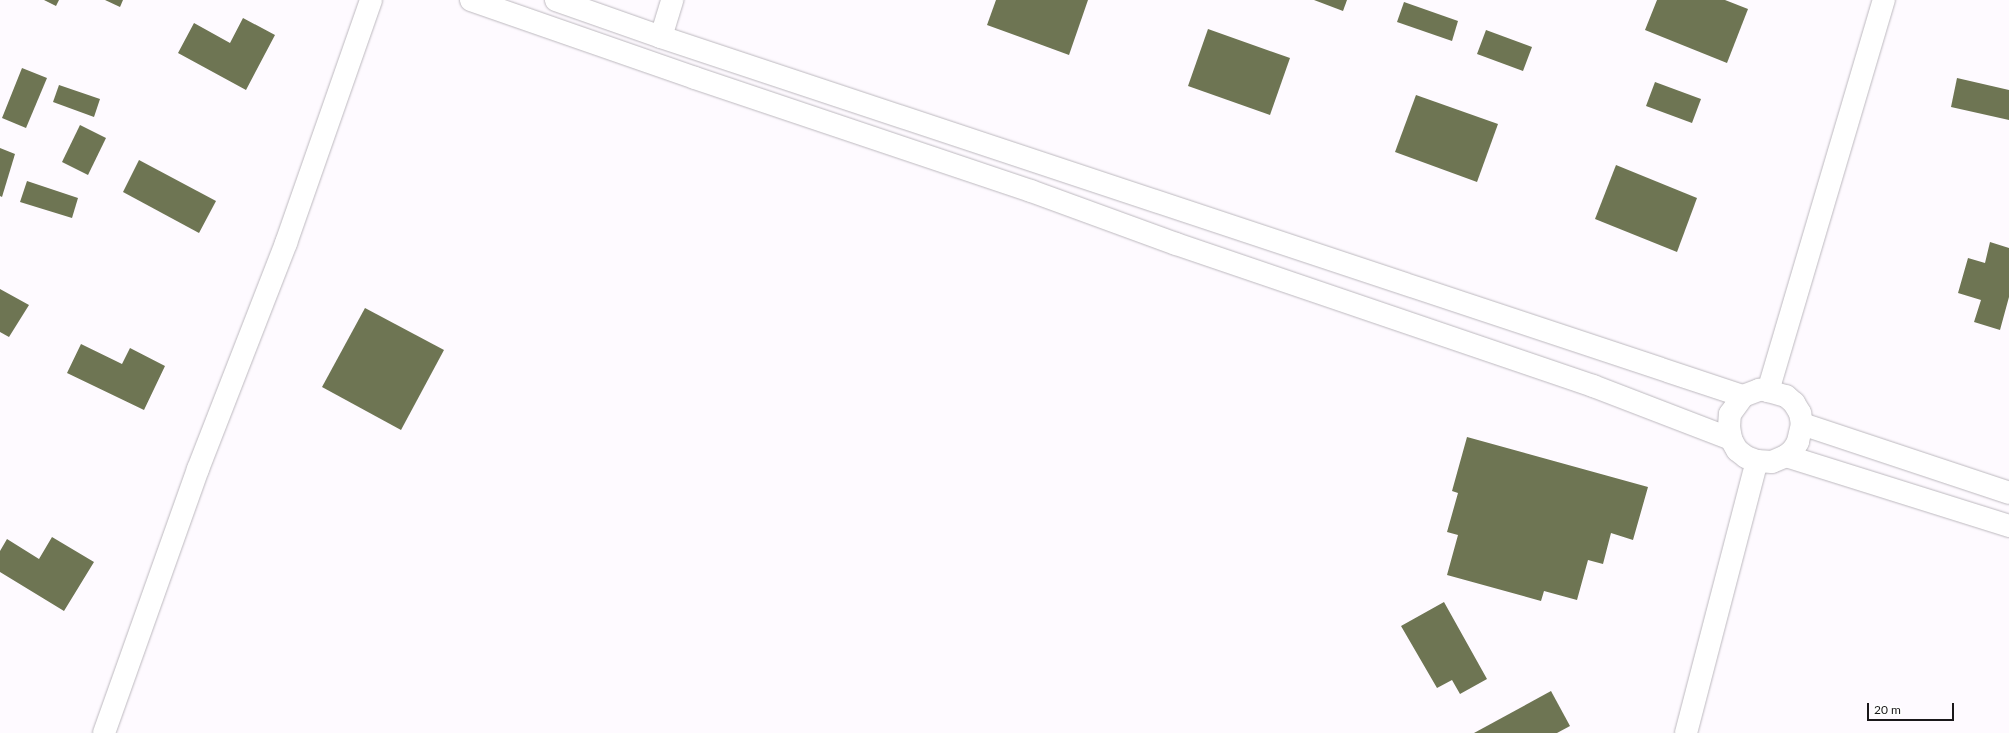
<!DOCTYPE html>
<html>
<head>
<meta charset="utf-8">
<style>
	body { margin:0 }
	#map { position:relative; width:2009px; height:733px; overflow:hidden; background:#fefaff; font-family:Lato,sans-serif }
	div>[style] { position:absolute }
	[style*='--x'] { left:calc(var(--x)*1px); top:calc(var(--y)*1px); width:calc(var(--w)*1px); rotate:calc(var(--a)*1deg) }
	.building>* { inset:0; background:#6e7553 }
	.roads { filter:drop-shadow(0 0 1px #bcb8be) drop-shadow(0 0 1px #bcb8be) }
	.minor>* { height:22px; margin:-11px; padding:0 11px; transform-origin:11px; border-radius:11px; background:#fff }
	span { translate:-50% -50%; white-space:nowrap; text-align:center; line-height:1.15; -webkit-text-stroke:3px #fff; paint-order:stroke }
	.scale { position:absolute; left:1867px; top:703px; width:87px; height:18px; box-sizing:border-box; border:2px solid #1a181a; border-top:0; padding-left:5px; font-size:12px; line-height:14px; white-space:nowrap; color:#1a181a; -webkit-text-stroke:3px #fff; paint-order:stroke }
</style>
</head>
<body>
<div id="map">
	<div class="building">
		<i style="clip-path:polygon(44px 0,59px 0,56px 6px)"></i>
		<i style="clip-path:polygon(105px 0,123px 0,120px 7px)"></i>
		<i style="clip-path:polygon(996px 0,1088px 0,1069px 55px,987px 25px)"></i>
		<i style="clip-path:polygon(1314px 0,1347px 0,1343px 11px)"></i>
		<i style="clip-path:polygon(1657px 0,1725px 0,1748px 9px,1727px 63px,1645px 30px)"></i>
		<i style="clip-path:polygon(1404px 2px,1458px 21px,1452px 41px,1397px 22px)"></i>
		<i style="clip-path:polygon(243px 18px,275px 35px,246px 90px,178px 53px,194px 23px,230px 43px)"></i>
		<i style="clip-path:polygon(1208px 29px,1290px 58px,1270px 115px,1188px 86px)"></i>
		<i style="clip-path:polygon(1486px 30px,1532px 47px,1523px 71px,1477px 54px)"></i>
		<i style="clip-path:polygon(22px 68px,47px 78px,26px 128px,2px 118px)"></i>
		<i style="clip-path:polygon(1957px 78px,2009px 90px,2009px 120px,1951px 107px)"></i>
		<i style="clip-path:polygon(1655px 82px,1701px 99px,1692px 123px,1646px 106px)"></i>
		<i style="clip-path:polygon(59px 85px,100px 99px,94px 117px,53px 102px)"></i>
		<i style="clip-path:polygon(1416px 95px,1498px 124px,1477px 182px,1395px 152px)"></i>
		<i style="clip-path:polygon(80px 125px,106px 138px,88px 175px,62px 162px)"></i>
		<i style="clip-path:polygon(0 148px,15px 154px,2px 197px,0 196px)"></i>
		<i style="clip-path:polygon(139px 160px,216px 201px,199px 233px,123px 192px)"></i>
		<i style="clip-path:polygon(1616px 165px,1697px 198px,1677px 252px,1595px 219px)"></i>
		<i style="clip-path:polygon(27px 181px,78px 198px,72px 218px,20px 202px)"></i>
		<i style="clip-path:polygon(1990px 242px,2009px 248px,2009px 297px,2000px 330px,1974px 322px,1981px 300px,1958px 293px,1968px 258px,1985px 263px)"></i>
		<i style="clip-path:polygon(0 289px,29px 305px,9px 337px,0 332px)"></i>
		<i style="clip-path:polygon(365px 308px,444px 350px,401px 430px,322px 387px)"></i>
		<i style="clip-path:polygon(81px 344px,122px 364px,130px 348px,165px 366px,144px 410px,67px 373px)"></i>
		<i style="clip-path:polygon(1467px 437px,1648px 487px,1633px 540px,1611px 533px,1603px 564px,1588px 560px,1577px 600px,1544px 591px,1541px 601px,1447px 575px,1458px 535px,1447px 532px,1458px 493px,1452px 491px)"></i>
		<i style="clip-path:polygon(52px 537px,94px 562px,64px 611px,0 572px,0 551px,7px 539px,39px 559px)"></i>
		<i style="clip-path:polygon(1444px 602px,1487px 679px,1460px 694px,1452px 680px,1437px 688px,1401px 626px)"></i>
		<i style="clip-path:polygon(1551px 691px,1570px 726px,1557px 733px,1474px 733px)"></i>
	</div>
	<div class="roads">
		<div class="minor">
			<i style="--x:471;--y:0;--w:237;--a:19.2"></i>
			<i style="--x:695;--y:78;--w:354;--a:18.6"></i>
			<i style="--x:1031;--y:191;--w:154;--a:20.1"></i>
			<i style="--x:1176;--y:244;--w:441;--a:18.8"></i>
			<i style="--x:1593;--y:386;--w:148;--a:21"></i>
			<i style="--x:556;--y:0;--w:111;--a:19.4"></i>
			<i style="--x:661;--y:37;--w:1140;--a:18.36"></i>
			<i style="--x:661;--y:37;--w:39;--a:-73"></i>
			<i style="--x:1768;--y:389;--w:2;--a:90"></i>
			<i style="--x:1768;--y:391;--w:19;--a:16"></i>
			<i style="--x:1786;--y:396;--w:11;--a:41"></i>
			<i style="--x:1794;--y:403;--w:12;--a:59"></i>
			<i style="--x:1800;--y:413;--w:11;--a:80"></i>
			<i style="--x:1802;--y:424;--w:18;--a:103"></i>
			<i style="--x:1798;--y:442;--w:9;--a:122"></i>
			<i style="--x:1793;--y:450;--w:9;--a:139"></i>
			<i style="--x:1786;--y:456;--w:15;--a:157"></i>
			<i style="--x:1772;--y:462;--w:15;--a:-176"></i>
			<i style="--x:1757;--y:461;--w:12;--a:-160"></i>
			<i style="--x:1746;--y:457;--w:11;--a:-142"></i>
			<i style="--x:1737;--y:450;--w:13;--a:-119"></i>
			<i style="--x:1731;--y:439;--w:12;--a:-99"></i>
			<i style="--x:1729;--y:427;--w:13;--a:-86"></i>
			<i style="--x:1730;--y:414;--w:22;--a:-54"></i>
			<i style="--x:1743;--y:396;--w:17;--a:-21"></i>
			<i style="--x:1759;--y:390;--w:9;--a:-6"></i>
			<i style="--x:1768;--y:391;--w:408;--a:-73.5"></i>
			<i style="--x:1802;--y:424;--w:218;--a:18.4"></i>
			<i style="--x:1786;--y:456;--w:234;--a:17.4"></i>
			<i style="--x:104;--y:733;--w:280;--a:-70.4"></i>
			<i style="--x:198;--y:469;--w:243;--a:-68.7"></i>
			<i style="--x:286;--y:243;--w:257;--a:-70.7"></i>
			<i style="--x:1686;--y:733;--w:281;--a:-75.4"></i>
		</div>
	</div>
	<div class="scale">20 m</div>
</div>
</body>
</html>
